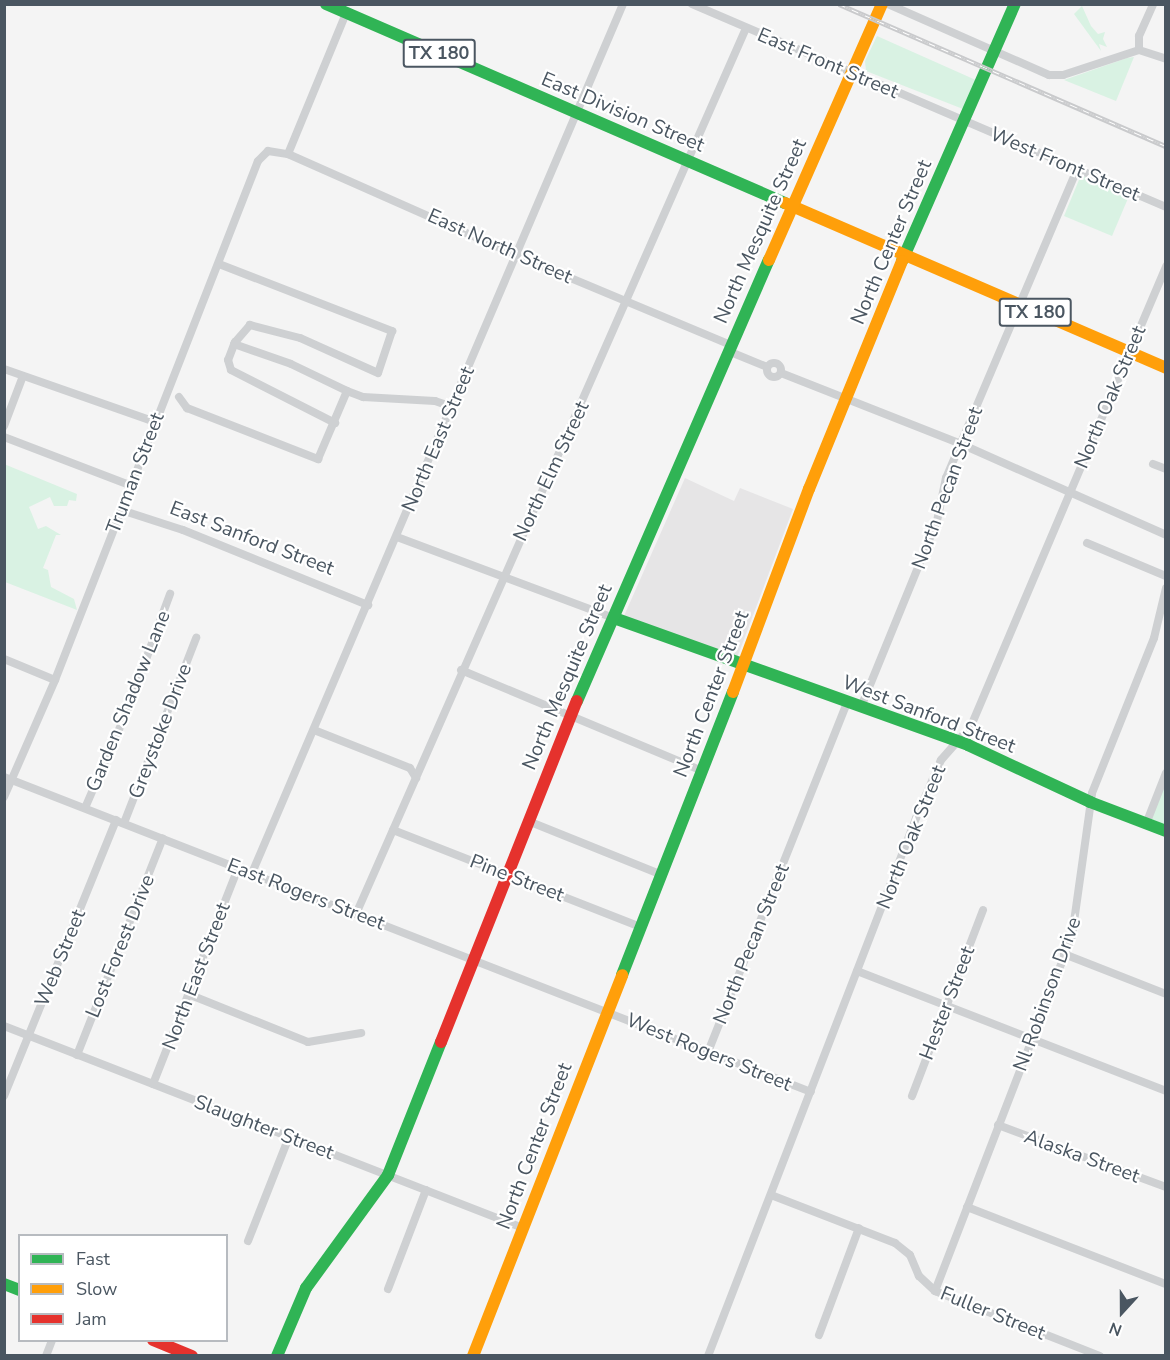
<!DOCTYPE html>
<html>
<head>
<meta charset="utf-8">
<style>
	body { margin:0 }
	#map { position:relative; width:1170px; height:1360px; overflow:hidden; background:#f4f4f4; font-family:"Nunito Sans",sans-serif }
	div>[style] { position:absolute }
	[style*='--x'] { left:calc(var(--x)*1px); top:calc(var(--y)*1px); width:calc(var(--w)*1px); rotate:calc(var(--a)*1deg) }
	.education>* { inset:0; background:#e6e5e6 }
	.green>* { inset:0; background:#d9f2e3 }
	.street>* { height:8px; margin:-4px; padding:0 4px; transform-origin:4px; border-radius:4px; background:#ced0d2 }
	.street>.ring { margin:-4px; padding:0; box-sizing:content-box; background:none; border:8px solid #ced0d2; border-radius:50% }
	.fast>* { height:12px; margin:-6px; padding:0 6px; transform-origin:6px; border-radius:6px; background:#30b455 }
	.slow>* { height:12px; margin:-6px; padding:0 6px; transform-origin:6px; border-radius:6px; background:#ff9f0a }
	.jam>* { height:12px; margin:-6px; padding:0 6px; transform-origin:6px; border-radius:6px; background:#e5322d }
	.rail>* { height:4.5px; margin-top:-2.25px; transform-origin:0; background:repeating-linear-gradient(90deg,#fff 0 7px,#c9cacc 0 14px); box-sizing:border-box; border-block:2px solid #c9cacc }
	span { translate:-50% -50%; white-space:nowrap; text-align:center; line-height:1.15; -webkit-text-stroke:4.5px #fff; paint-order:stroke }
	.shield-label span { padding:2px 4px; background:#fff; border:2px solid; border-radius:4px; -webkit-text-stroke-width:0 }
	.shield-label { font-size:18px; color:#4a5661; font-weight:700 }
	.street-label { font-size:20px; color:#4a5661 }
	.frame { position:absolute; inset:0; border:6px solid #4a5661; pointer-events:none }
	.legend { position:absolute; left:18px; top:1234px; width:210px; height:108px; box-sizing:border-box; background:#fff; border:2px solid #b7bbc0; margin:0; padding:8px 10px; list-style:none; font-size:18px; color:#4a5661 }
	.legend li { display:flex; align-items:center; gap:12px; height:30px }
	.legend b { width:30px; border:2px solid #b7bbc0 }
	.north { position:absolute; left:1092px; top:1282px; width:60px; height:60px; -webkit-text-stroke:4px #fff; paint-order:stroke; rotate:201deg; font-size:16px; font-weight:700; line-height:24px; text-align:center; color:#4a5661 }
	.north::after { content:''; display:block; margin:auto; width:21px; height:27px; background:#4a5661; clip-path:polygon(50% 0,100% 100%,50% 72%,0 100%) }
</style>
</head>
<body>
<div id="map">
	<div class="education">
		<i style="clip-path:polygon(685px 478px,734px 501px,740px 488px,793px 509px,737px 658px,624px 616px)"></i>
	</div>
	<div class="green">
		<i style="clip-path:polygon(1082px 6px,1091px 26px,1098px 34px,1105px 32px,1103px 39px,1107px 47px,1099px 44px,1101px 51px,1074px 14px)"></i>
		<i style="clip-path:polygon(877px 36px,978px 81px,963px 109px,866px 71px,865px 61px)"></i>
		<i style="clip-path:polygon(1134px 57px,1116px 101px,1064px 80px,1127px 58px)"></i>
		<i style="clip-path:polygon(1081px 175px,1129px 196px,1112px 236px,1064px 216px)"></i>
		<i style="clip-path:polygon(4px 464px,77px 494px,76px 501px,69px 500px,67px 506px,54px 506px,50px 497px,29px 507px,38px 529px,46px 526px,61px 535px,56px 535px,43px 568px,48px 570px,51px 587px,74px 599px,77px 610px,5px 582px)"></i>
		<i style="clip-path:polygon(1165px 783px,1165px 825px,1151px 819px)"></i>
	</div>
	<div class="street">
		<i style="--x:692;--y:4;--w:516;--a:23.18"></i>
		<i style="--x:888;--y:4;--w:176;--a:23.8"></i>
		<i style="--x:1049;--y:75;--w:14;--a:0"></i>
		<i style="--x:1063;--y:75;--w:80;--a:-18.2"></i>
		<i style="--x:1139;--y:50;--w:28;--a:18"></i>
		<i style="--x:1139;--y:50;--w:14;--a:-90"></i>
		<i style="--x:1139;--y:36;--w:35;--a:-66"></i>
		<i style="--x:288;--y:154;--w:152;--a:-67.6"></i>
		<i style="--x:219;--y:264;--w:186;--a:21.2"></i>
		<i style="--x:392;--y:331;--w:44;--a:108.4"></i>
		<i style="--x:378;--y:373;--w:85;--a:-155.8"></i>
		<i style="--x:300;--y:338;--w:52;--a:-165.4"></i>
		<i style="--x:250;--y:325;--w:23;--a:131"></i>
		<i style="--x:235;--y:342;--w:19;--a:111"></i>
		<i style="--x:228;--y:360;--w:10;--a:73"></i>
		<i style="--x:231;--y:370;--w:117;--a:27"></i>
		<i style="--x:234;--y:344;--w:60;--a:19.3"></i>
		<i style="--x:291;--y:364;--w:62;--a:25.7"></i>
		<i style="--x:728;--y:351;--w:42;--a:22.3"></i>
		<i class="ring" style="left:767px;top:363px;width:6px;height:6px"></i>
		<i style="--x:4;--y:369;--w:160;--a:19.3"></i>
		<i style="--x:781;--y:373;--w:193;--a:21.5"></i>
		<i style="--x:961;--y:444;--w:224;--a:23.9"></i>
		<i style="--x:179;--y:397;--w:14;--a:54"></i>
		<i style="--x:187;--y:408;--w:141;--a:21.3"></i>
		<i style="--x:318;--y:459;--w:74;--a:-66.9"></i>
		<i style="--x:347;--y:391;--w:17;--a:21"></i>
		<i style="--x:363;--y:397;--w:72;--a:3.2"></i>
		<i style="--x:435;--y:401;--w:18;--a:19"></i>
		<i style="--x:4;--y:426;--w:53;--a:-69.2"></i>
		<i style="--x:4;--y:437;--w:135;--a:20.9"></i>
		<i style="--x:1153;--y:464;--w:14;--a:21"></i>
		<i style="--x:121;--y:510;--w:65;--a:17.9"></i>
		<i style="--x:183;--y:530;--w:200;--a:22.1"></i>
		<i style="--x:397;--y:537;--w:232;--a:20.5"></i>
		<i style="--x:1087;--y:543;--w:86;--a:22.7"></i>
		<i style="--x:4;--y:659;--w:55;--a:22.4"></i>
		<i style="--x:461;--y:670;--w:262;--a:22.7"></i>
		<i style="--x:861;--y:707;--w:201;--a:-67.8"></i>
		<i style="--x:937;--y:521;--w:44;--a:-78.2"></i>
		<i style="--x:946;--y:478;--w:336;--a:-67"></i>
		<i style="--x:314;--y:730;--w:103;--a:21.6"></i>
		<i style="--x:410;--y:768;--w:12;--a:59"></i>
		<i style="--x:4;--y:777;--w:866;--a:21.32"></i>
		<i style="--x:4;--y:797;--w:128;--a:-66.4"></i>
		<i style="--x:55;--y:680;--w:557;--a:-68.64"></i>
		<i style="--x:258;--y:161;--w:14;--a:-45"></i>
		<i style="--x:268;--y:151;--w:20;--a:9"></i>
		<i style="--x:288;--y:154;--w:252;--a:23.9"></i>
		<i style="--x:518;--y:256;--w:231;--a:22.7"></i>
		<i style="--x:85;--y:808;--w:106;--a:-66.6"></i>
		<i style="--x:127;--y:711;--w:125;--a:-69.8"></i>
		<i style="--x:528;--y:821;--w:144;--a:21.9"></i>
		<i style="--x:124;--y:823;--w:199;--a:-68.7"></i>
		<i style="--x:1146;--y:824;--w:55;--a:-68.6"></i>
		<i style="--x:393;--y:830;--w:266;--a:21.4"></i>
		<i style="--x:252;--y:873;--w:945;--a:-66.88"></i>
		<i style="--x:356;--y:914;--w:968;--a:-66.24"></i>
		<i style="--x:1064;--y:954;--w:110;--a:21.4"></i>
		<i style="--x:857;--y:971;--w:331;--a:21.2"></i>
		<i style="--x:188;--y:994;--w:129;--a:21.8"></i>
		<i style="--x:308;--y:1042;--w:54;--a:-9.6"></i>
		<i style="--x:4;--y:1026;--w:557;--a:21.27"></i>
		<i style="--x:708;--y:1052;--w:377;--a:-68.3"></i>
		<i style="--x:77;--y:1055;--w:233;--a:-68.4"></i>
		<i style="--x:153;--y:1084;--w:232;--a:-68.5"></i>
		<i style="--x:4;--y:1096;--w:298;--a:-67.9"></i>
		<i style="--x:912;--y:1096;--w:199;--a:-69.1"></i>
		<i style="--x:998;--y:1125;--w:179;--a:20.3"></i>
		<i style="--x:771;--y:1195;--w:133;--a:21.2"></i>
		<i style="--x:895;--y:1243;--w:19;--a:39"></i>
		<i style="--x:910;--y:1255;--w:23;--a:67"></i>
		<i style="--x:919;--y:1276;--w:22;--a:43"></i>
		<i style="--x:935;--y:1291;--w:177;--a:21.5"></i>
		<i style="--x:967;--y:1207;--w:213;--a:21.2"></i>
		<i style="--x:248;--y:1241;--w:112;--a:-68.5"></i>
		<i style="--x:388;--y:1289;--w:106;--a:-69"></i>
		<i style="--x:935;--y:1291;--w:381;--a:-68.9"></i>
		<i style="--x:1072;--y:936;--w:144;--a:-82"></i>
		<i style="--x:1092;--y:793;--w:167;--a:-68.2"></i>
		<i style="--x:1154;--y:638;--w:51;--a:-76.5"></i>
		<i style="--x:819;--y:1335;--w:114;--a:-69.5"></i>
		<i style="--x:46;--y:1356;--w:17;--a:-69"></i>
		<i style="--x:708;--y:1356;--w:577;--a:-68.86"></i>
		<i style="--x:916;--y:818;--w:63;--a:-66.7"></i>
		<i style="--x:941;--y:760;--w:45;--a:-48.6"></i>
		<i style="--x:971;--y:726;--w:500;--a:-67"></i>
	</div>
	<div class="fast">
		<i style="--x:326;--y:4;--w:500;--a:23.44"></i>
		<i style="--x:902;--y:261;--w:281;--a:-66.3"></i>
		<i style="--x:614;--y:618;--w:376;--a:19.7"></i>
		<i style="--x:968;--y:745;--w:135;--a:25"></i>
		<i style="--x:1090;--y:802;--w:81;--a:20.9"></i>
		<i style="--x:577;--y:701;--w:481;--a:-66.5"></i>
		<i style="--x:622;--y:975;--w:304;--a:-68.6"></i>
		<i style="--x:4;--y:1284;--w:17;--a:21"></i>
		<i style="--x:277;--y:1356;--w:74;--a:-66.9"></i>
		<i style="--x:306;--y:1288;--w:140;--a:-54"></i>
		<i style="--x:388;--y:1175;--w:143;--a:-68.3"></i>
	</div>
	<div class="slow">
		<i style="--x:785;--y:203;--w:415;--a:23.4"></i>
		<i style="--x:769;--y:260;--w:280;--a:-66.2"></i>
		<i style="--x:733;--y:692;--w:217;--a:-69.5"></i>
		<i style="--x:809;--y:489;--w:246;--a:-67.8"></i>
		<i style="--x:473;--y:1356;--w:409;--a:-68.6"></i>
	</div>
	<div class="jam">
		<i style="--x:441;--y:1042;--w:367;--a:-68.3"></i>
		<i style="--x:153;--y:1340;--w:42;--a:22.3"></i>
	</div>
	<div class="rail">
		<i style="--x:839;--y:4;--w:357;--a:23.5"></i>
	</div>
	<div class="shield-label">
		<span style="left:439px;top:53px">TX 180</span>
		<span style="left:1035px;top:312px">TX 180</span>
	</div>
	<div class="street-label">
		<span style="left:828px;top:63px;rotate:23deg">East Front Street</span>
		<span style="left:623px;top:112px;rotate:23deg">East Division Street</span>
		<span style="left:1065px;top:164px;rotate:23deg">West Front Street</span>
		<span style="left:760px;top:231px;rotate:-66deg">North Mesquite Street</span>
		<span style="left:891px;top:242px;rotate:-67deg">North Center Street</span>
		<span style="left:500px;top:246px;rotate:24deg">East North Street</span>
		<span style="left:1110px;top:397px;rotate:-67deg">North Oak Street</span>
		<span style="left:438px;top:439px;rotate:-67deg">North East Street</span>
		<span style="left:551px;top:471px;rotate:-65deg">North Elm Street</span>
		<span style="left:135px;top:473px;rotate:-69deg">Truman Street</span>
		<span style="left:947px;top:488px;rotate:-70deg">North Pecan Street</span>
		<span style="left:252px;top:538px;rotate:21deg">East Sanford Street</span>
		<span style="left:567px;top:677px;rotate:-67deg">North Mesquite Street</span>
		<span style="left:711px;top:694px;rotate:-69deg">North Center Street</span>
		<span style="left:128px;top:701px;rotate:-68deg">Garden Shadow Lane</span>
		<span style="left:929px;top:714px;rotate:21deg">West Sanford Street</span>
		<span style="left:160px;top:731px;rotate:-69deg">Greystoke Drive</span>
		<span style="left:911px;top:837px;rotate:-68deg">North Oak Street</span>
		<span style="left:517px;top:878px;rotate:21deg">Pine Street</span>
		<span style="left:306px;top:894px;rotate:21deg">East Rogers Street</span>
		<span style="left:751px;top:944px;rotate:-68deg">North Pecan Street</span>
		<span style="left:120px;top:946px;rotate:-68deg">Lost Forest Drive</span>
		<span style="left:60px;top:958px;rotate:-68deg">Web Street</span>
		<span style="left:196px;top:976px;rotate:-69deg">North East Street</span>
		<span style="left:1047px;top:994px;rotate:-70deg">Nl Robinson Drive</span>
		<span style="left:947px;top:1003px;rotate:-69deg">Hester Street</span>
		<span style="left:709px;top:1052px;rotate:22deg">West Rogers Street</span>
		<span style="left:264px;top:1127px;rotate:21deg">Slaughter Street</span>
		<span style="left:534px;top:1146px;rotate:-69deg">North Center Street</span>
		<span style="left:1082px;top:1156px;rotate:20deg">Alaska Street</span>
		<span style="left:993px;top:1313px;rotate:22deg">Fuller Street</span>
	</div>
	<div class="frame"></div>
	<ul class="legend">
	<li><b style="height:8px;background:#30b455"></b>Fast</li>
	<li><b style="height:8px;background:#ff9f0a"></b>Slow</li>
	<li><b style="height:8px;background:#e5322d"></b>Jam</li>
	</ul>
	<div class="north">N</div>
</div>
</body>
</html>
